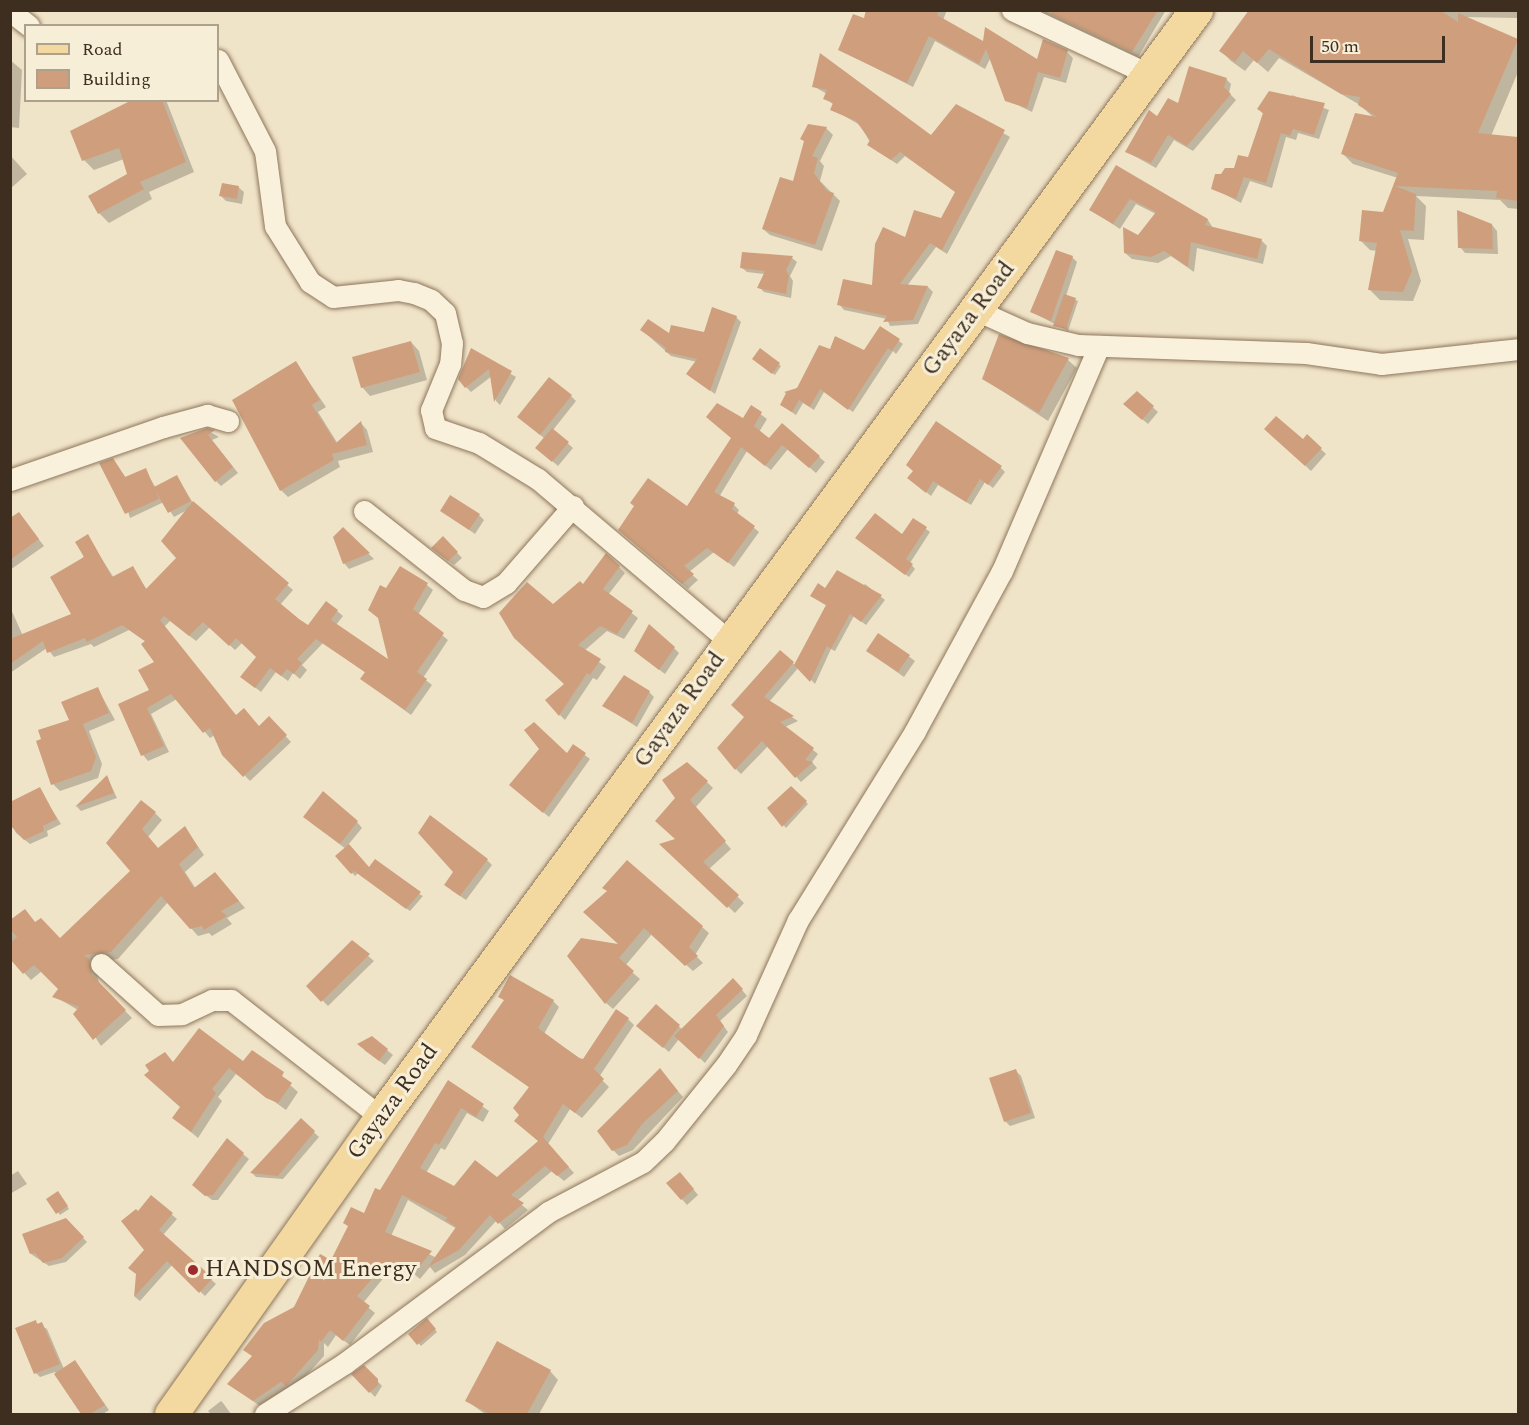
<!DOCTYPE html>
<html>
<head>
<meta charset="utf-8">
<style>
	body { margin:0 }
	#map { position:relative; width:1529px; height:1425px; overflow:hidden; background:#f0e4c8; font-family:Spectral,serif }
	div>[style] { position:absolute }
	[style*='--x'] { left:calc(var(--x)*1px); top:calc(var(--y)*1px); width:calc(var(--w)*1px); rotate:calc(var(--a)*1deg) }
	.shadow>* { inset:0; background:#0003 }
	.building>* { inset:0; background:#cf9f7d }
	.roads { filter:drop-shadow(0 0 2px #8d765c) drop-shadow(0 0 2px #8d765c) }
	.minor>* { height:21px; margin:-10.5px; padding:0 10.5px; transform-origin:10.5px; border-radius:10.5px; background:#faf1dc }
	.primary>* { height:33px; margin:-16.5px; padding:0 16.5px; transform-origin:16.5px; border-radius:16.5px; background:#f3d9a0 }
	.dots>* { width:16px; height:16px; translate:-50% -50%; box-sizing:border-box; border:3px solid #f7eed8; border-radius:50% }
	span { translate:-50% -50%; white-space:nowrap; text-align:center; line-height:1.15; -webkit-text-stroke:6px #f7eed8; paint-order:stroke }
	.street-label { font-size:24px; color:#3d2e20 }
	.poi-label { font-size:24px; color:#3d2e20 }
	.left { translate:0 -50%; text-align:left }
	.frame { position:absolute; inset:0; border:12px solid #3d2e20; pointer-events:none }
	.legend { position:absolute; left:24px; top:24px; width:195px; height:78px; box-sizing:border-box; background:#f7eed8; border:2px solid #ada18e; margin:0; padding:8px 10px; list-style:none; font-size:18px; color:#3d2e20 }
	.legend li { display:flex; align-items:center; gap:12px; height:30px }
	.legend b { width:30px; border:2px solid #ada18e }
	.scale { position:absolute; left:1310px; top:36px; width:135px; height:27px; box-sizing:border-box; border:3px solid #3d2e20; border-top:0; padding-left:8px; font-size:18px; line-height:21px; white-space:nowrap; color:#3d2e20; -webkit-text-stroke:4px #f7eed8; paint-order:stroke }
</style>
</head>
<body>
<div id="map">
	<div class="shadow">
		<i style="clip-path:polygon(910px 10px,947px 10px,943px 20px,984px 43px,1038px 61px,1067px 52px,1073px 58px,1066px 83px,1044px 77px,1032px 112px,1007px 100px,991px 57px,985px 69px,935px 41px,913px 87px,840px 50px,865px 20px)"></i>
		<i style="clip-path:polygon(1039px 10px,1166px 10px,1138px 57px)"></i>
		<i style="clip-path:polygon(1251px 10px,1518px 10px,1518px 18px,1463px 17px,1518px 41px,1518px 72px,1491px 136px,1518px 139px,1518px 209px,1508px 208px,1500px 200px,1416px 196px,1426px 206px,1424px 240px,1408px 239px,1421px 281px,1413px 301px,1380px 300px,1370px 290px,1377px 251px,1370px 250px,1360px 240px,1384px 214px,1398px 178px,1353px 164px,1343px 154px,1373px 117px,1360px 105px,1279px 58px,1268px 72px,1254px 60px,1245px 71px,1231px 61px,1221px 51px)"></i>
		<i style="clip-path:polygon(821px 56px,932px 137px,956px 106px,1010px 137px,947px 254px,936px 247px,907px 286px,928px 287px,933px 292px,918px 324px,890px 326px,887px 319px,844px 310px,839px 304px,874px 287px,906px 239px,941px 220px,957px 193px,905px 156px,897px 164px,874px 149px,860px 125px,832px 109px,834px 105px,825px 98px,827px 94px,813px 86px)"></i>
		<i style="clip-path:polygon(10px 60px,22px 70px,19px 128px,10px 127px)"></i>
		<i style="clip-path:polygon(1226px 79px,1231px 84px,1229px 93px,1236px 100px,1193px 151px,1174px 140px,1156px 168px,1127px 152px,1158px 118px)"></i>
		<i style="clip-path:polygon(1269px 92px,1290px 99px,1292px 95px,1329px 110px,1319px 139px,1298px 133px,1296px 140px,1286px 137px,1272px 188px,1250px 181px,1241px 203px,1213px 188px,1222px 176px,1249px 158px,1264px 115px,1259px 109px)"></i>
		<i style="clip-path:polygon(136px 100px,166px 100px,194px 172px,149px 192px,152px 199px,109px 223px,99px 213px,128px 175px,124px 159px,94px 170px,84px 160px)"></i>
		<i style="clip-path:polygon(808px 125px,826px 128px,833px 135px,820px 161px,824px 166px,820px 181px,840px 201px,822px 251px,770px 235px,763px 229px,794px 183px,805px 142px,802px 139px)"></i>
		<i style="clip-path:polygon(10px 155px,27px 174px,10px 189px)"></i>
		<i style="clip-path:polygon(1117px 167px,1208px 220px,1213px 228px,1261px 240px,1267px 246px,1263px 264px,1197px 248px,1194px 272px,1171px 256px,1158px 263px,1132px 259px,1125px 253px,1156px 214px,1136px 204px,1120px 229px,1091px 210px)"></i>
		<i style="clip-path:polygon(238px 187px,244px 192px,242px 204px,226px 201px,221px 196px)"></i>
		<i style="clip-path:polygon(1492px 225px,1497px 231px,1498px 254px,1465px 253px,1460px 247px)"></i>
		<i style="clip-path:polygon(1072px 257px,1077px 262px,1066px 296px,1078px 301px,1068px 331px,1032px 312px)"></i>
		<i style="clip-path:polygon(792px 258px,797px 262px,790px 276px,793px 281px,791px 298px,764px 292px,759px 287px,765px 274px,747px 272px,742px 268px)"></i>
		<i style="clip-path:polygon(736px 317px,741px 322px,715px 394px,693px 378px,697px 362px,671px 356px,642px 330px,670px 336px,705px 334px)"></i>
		<i style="clip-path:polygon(881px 328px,903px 344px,896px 354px,893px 351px,853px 412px,824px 392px,814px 410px,803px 403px,796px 415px,781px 405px,831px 351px,864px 352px)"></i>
		<i style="clip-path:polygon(1000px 336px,1068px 360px,1077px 368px,1048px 421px,984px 379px)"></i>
		<i style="clip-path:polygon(411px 342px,419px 351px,427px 380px,370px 396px,362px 387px)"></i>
		<i style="clip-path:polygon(471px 350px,516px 377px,500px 405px,496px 401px,492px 376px,471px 392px,466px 387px)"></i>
		<i style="clip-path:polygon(760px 350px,781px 366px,775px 375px,756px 361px)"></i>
		<i style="clip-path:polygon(296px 363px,326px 407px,318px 412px,338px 444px,361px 423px,367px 430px,373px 452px,338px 461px,340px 467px,288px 497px,281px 490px)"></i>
		<i style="clip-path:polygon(1137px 393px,1158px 412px,1148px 424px,1130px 409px)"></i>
		<i style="clip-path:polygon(571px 396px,576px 401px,553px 430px,573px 448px,558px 466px,543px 453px,545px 439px,525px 422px)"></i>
		<i style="clip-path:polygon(751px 407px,767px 419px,759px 432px,769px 440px,782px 425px,825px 462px,816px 473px,788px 449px,771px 470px,747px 451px,719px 497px,734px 505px,739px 510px,737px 514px,759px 532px,734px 567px,714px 552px,689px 572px,698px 580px,688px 589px,625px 535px,688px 508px)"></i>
		<i style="clip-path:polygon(207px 430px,219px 437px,212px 440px,238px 473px,221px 486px,216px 481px)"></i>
		<i style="clip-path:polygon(1272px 434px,1303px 441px,1307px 436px,1326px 454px,1311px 471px)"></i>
		<i style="clip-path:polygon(113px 459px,126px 478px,145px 470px,156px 488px,177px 477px,193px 503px,293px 590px,280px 605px,308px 627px,337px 611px,343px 616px,336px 625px,390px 663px,387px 590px,427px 585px,433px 590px,418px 615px,448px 640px,423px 678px,432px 685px,411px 715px,368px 684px,362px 679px,366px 673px,323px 643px,302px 665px,307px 670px,300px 679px,293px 673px,288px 681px,276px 672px,261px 692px,248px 682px,257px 657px,242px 643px,235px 650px,210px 627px,196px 641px,170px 621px,164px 627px,236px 716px,259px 727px,269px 718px,291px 742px,250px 781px,224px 754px,215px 735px,210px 738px,177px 699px,151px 714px,169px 752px,148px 761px,143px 755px,120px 705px,151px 691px,156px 662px,146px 642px,129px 630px,94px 647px,91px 644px,54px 657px,47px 648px,10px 673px,10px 607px,23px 636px,73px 615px,87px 536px,114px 578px,133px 568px,147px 590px,178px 558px,189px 509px,174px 517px,164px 502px,130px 518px)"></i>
		<i style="clip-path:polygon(1001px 468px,1005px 472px,993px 488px,985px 482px,971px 505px,938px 485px,931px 496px,914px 482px,915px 471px)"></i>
		<i style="clip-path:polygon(442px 511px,479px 515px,484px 520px,475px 534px)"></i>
		<i style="clip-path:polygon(19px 514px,44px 546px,10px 570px,10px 515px,13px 518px)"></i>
		<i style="clip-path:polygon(914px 520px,930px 532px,910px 563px,915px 569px,909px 577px,861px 542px,903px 536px)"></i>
		<i style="clip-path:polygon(343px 529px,374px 559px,349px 569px,344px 563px)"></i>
		<i style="clip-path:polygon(443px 538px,462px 558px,454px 565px,438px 553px)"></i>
		<i style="clip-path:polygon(619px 567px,625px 573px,608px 595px,638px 618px,624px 639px,607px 631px,584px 651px,606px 667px,597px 680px,593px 678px,565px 720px,560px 715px,566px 685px,553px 606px)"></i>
		<i style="clip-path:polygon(865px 584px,885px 600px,866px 625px,854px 616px,835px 651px,831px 649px,815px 684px,799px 667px,769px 702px,798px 721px,785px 727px,818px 754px,812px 762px,817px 768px,801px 782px,768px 746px,741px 774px,736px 769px,746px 717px,780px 652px,796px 666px,827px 606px,816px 599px,826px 590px,862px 588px)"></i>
		<i style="clip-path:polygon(879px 635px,915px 661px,904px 677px,874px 656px)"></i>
		<i style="clip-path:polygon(674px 648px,679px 653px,665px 674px,641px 656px)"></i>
		<i style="clip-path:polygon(98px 689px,115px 720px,89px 731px,102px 764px,98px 778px,60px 791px,53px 784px,71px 721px)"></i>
		<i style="clip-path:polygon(649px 692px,654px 697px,637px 727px,604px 706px)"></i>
		<i style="clip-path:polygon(573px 746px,590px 759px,549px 817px,516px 789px,567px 755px)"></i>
		<i style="clip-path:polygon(107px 777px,117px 798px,81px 811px,77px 807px)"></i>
		<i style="clip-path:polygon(707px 782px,713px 788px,695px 808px,731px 849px,709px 869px,744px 903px,735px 913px,662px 844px,677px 840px,677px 798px)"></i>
		<i style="clip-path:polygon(791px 788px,808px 804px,786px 828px,769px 808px)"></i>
		<i style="clip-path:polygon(39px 789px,61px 824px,47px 831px,48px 836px,30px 844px,16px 833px,10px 821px)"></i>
		<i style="clip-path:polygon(155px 813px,162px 820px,148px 837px,159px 850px,185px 828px,204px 855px,185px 872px,196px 889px,222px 881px,245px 908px,227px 918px,232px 924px,212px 936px,209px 933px,198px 936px,168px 902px,118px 959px,90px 962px,96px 968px,99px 984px,132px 1018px,101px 1046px,78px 1010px,54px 996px,60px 989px,42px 971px,31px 980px,10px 958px,10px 922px,36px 924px,60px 940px,132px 871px,108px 843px)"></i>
		<i style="clip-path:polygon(310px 822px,357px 822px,362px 828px,348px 845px,370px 869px,423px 896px,410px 911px,358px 873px,355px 876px,337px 856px,346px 849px)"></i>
		<i style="clip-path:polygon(487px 860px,492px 865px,466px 900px,451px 890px,455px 872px)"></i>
		<i style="clip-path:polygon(592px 919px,702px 927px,709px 933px,695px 955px,703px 963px,693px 971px,652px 934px,625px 966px,640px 979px,613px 1009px,606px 1003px,622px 946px)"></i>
		<i style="clip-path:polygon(352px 942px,374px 961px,328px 1006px,308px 986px)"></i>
		<i style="clip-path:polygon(738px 985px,747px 996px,720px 1021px,728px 1032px,705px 1063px,679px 1039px,669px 1052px,644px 1031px,656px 1006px,683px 1030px)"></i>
		<i style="clip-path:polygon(evenodd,500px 996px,553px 1001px,559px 1007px,544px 1034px,584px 1061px,628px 1019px,634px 1025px,599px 1077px,609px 1087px,582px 1118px,570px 1109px,548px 1144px,574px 1173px,564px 1181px,552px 1171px,517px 1201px,528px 1210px,505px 1229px,497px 1220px,465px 1255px,435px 1273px,430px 1267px,420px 1279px,404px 1266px,400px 1275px,390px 1270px,363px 1303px,375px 1313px,350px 1345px,336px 1335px,328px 1347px,324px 1343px,324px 1356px,292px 1391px,260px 1406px,229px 1384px,332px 1262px,381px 1192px,448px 1082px,489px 1111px,483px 1122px,467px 1113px,445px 1150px,441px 1148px,426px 1173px,454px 1188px,497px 1179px,540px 1142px,521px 1115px,530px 1088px,473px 1047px,505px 1001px,500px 996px,408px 1200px,457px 1229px,437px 1258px,391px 1236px,408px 1200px)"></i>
		<i style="clip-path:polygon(364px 1050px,387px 1050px,393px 1055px,385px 1065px)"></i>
		<i style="clip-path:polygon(252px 1052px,298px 1092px,286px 1110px,236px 1074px,218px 1097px,222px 1101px,198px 1138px,174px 1118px,181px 1107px,147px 1066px,164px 1054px,174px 1064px,243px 1063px)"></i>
		<i style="clip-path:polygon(1016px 1071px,1021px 1076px,1035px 1118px,1010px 1126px,1005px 1121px)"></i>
		<i style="clip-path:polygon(665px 1076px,683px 1097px,633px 1150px,619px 1156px,613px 1150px)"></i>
		<i style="clip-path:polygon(301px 1120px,319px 1137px,283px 1179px,256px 1177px,252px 1173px)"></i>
		<i style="clip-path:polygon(243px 1154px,249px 1159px,218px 1200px,212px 1200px,199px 1190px)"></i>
		<i style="clip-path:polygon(18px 1171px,27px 1184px,10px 1194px,10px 1176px)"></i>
		<i style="clip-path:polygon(685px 1179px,698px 1195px,687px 1205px,668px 1183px)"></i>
		<i style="clip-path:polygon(60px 1195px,69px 1209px,60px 1215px,48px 1199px)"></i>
		<i style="clip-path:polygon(151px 1197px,177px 1219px,163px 1235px,216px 1284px,205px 1296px,172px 1265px,140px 1301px,135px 1297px,137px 1274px,146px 1250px)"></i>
		<i style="clip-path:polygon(66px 1220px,87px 1242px,66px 1262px,49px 1266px,31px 1254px)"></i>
		<i style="clip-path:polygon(427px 1320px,437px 1332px,421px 1346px,410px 1334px)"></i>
		<i style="clip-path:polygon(35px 1322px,47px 1329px,64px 1369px,75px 1362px,109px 1410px,103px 1414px,83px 1414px,55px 1372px,40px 1377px,34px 1371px)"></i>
		<i style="clip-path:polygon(364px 1367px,382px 1386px,375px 1397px,353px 1374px)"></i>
		<i style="clip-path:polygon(550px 1371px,558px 1380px,539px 1414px,485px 1414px,467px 1401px)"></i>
		<i style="clip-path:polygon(221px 1401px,223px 1403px,231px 1414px,211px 1414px,208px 1411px)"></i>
	</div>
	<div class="building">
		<i style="clip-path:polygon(866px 10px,939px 10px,937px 15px,983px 41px,985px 27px,1037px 59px,1043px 39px,1068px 50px,1060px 78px,1038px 72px,1027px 108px,1005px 101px,986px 49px,979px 64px,929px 36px,907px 83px,838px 50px,853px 14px,864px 18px)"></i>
		<i style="clip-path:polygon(1052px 10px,1158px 10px,1132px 52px,1051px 14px)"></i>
		<i style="clip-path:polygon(1249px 10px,1440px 10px,1458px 22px,1458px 13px,1518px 39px,1478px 133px,1518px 137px,1518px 201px,1496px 198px,1497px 191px,1395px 186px,1416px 194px,1414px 231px,1400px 230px,1412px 271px,1403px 292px,1368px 290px,1377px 243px,1359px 241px,1362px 210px,1383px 212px,1398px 173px,1341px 154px,1355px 113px,1377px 117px,1358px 105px,1360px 97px,1341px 94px,1269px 49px,1257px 63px,1243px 51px,1235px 62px,1219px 51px)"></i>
		<i style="clip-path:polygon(820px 53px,931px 135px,956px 104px,1005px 130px,942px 250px,930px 243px,900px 284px,928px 286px,913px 320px,883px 322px,887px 316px,837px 305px,843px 279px,872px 285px,875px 244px,883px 227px,905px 237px,914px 210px,941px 218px,955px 192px,900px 152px,891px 160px,867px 145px,870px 140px,856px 121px,830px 110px,833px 103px,823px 99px,827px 90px,812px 87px)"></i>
		<i style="clip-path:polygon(1189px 66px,1227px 78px,1224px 87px,1231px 94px,1187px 146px,1168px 135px,1151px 163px,1125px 152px,1149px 110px,1157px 116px,1168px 98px,1178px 103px)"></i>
		<i style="clip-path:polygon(1269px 91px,1325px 103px,1314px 135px,1293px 129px,1290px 136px,1281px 133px,1266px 183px,1244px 177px,1236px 199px,1211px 189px,1215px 174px,1221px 174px,1225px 168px,1234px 168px,1238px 155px,1248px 157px,1263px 113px,1257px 109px)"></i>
		<i style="clip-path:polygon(132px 100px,162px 100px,186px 162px,140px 182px,144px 189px,98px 214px,88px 196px,127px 174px,119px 148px,82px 161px,70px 131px)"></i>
		<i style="clip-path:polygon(808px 124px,827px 127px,812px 156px,818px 158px,814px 173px,827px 191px,834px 193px,815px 245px,762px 229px,780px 177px,793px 181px,804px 141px,800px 139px)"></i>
		<i style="clip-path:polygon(1116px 165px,1208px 219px,1205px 225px,1262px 239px,1257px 259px,1191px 242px,1188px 267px,1164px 251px,1151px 257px,1124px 253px,1123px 227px,1138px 235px,1156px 212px,1130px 199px,1113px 224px,1089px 210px)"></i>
		<i style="clip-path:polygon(222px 183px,239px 186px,237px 199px,219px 196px)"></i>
		<i style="clip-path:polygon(1457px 210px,1492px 224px,1493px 249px,1458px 248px)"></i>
		<i style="clip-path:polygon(1056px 250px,1073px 256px,1051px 321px,1030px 312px)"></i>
		<i style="clip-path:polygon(742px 252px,793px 256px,786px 270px,789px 275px,786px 294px,757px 288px,765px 271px,740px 268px)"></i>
		<i style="clip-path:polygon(1064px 294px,1076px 298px,1066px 329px,1053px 326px)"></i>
		<i style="clip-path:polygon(712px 307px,737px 316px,710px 391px,686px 374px,697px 359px,665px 352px,666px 348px,640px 330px,648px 319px,669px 333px,671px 325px,704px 332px)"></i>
		<i style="clip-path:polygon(880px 326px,900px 339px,892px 351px,888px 348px,848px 410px,820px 389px,810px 407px,799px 400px,792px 412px,780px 405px,786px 393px,784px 392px,797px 388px,819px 345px,830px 349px,835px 336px,864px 350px)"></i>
		<i style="clip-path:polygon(999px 334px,1069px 358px,1039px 413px,982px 379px)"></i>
		<i style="clip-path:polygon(411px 341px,420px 372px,361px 388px,352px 357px)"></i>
		<i style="clip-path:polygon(471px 348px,512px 371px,494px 402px,489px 369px,465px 388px,458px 379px)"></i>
		<i style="clip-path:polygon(760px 348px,780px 363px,772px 374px,752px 359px)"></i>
		<i style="clip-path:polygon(296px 361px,320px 400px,312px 405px,336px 443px,361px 421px,367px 445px,332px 454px,334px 460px,280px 491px,232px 400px)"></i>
		<i style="clip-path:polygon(549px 377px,572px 395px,540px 435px,517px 417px)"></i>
		<i style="clip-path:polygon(1137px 391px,1154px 406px,1142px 420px,1123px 404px)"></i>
		<i style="clip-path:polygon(717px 403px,743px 418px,751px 405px,762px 412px,754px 426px,769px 438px,782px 423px,820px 456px,809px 468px,782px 445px,765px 466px,741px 447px,714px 492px,735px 503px,732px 509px,755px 526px,728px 563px,707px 548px,684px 566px,694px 574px,682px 584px,618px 530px,634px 506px,630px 503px,648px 478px,687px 506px,731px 438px,706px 417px)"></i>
		<i style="clip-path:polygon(1276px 416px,1303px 439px,1307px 434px,1322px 448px,1305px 466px,1264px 429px)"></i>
		<i style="clip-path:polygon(936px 421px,1002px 466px,988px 485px,980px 479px,966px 502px,933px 481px,926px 493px,907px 478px,913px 471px,906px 465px)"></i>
		<i style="clip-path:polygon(207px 428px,215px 430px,208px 435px,233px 467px,215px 482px,180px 438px)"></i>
		<i style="clip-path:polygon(552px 428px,569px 442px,552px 462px,535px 448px)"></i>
		<i style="clip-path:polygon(113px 458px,125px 477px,146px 468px,154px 487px,177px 475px,191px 501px,168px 513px,155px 490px,159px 499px,125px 514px,99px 463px)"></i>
		<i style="clip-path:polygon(450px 495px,480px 514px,469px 530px,440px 511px)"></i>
		<i style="clip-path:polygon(193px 501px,289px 583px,275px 599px,299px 619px,308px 625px,326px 601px,338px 610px,331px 620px,388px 659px,378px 618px,368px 610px,380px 585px,386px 588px,400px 566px,428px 583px,413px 609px,444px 633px,417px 672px,427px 679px,405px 710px,360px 679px,365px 672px,316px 639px,297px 659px,302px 663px,294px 674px,287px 669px,281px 676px,270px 668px,255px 688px,240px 677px,256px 657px,236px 638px,229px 646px,203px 622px,189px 636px,164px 616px,160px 620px,236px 715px,244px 708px,259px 726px,269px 716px,287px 735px,243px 777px,222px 755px,210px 728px,203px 733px,171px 694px,147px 708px,164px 746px,141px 756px,118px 704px,149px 690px,138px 670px,154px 662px,141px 644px,145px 641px,122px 625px,87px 642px,85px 638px,47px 653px,43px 641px,10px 664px,10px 639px,71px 614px,50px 577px,84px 557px,75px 542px,88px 534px,112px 577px,133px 566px,146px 589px,176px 558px,161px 541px)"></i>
		<i style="clip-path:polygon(19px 512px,39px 539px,10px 560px,10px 518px)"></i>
		<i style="clip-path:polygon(875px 513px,902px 534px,913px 518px,927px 527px,906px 559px,913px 564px,905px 575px,855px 538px)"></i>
		<i style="clip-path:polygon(343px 527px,370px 553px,343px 564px,333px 537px)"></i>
		<i style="clip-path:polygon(443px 536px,458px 552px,448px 561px,431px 548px)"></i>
		<i style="clip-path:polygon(606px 553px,620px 566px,603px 589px,633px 611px,617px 634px,600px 626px,578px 645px,601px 659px,590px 675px,587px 673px,559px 716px,545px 700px,564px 684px,514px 638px,499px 613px,527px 582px,553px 604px,580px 581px,583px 584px)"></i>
		<i style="clip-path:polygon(837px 570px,882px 595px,861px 622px,850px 614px,831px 649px,827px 646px,810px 682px,794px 665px,826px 605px,810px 596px,818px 583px,825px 588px)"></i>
		<i style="clip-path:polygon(649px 624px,675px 647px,659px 670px,634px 651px)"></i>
		<i style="clip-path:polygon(878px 633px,910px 655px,898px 672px,866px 651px)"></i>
		<i style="clip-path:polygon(780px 650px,794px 662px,764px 697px,794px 716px,780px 722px,814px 748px,805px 760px,813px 762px,795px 778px,762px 741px,735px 770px,717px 748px,744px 717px,731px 705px)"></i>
		<i style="clip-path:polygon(624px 675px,650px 691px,632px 723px,602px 706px)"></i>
		<i style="clip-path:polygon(98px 687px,109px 713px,83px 724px,96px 757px,91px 771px,51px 785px,36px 741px,41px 739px,38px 730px,69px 720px,61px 702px)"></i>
		<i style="clip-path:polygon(534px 722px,567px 753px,573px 744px,586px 753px,543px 813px,509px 785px,539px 749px,524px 730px)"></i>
		<i style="clip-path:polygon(687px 762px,708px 781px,690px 800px,726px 841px,703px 862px,739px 895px,727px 908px,659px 844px,675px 839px,655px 821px,675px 798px,662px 780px)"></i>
		<i style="clip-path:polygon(107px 775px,114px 793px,75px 807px)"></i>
		<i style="clip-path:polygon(791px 786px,807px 801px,782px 827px,767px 808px)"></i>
		<i style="clip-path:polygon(40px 787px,57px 819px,43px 826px,44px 831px,24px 840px,10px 825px,10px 802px)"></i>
		<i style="clip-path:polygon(323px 791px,358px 821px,340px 844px,303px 817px)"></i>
		<i style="clip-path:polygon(141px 800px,156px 812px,142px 829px,158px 848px,185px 826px,198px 847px,179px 864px,194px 888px,215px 872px,239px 901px,221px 911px,227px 916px,204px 930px,202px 926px,190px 929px,161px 896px,111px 952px,84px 955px,89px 959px,92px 975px,126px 1010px,93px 1040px,73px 1014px,79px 1007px,52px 997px,58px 989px,34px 965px,23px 974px,10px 959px,10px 943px,17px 937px,10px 929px,10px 920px,25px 909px,35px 922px,41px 918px,60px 938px,130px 871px,106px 843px)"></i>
		<i style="clip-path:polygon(430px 815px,488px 859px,460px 896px,444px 885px,453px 872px,418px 833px)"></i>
		<i style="clip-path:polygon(349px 844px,369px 867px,375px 859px,421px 892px,406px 909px,354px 871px,351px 874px,335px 856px)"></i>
		<i style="clip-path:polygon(627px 860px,703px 926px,689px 947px,698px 956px,685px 966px,644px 928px,619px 958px,634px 971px,605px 1004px,567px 956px,581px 938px,618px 944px,583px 912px,607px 891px,602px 888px)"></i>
		<i style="clip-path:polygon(352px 940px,370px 954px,321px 1002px,306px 986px)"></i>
		<i style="clip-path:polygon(510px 975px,554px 1000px,538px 1028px,579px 1058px,583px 1059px,616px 1009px,629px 1018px,594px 1069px,604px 1079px,575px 1113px,563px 1104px,543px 1137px,569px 1167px,557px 1176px,545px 1166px,511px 1195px,524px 1203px,498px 1224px,490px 1215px,459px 1250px,428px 1267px,456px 1227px,445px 1220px,448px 1218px,402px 1195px,385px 1232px,432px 1251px,413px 1274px,398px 1261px,394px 1270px,384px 1265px,357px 1296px,370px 1306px,343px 1341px,330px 1330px,321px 1342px,319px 1339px,318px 1350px,286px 1386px,281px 1382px,253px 1401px,227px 1384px,252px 1356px,243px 1350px,264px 1323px,294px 1307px,320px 1254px,331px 1260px,348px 1226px,343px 1223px,351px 1207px,364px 1213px,375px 1188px,380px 1190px,448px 1080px,484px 1104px,476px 1117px,461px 1108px,439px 1145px,435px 1143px,420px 1168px,454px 1186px,475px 1160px,497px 1177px,538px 1141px,514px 1121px,519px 1115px,513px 1108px,529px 1087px,471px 1047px,504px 1000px,498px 997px)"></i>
		<i style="clip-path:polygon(733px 978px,743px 989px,716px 1015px,724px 1026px,699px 1059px,674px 1036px)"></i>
		<i style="clip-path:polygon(656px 1004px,680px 1025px,663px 1048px,636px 1026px)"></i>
		<i style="clip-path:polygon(199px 1028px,243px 1061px,252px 1050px,284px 1072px,282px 1076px,292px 1083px,278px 1103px,266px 1098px,229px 1068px,212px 1089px,216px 1093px,191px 1132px,172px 1118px,180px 1107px,144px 1075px,149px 1071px,145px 1065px,165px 1052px,173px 1062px)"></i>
		<i style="clip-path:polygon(372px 1036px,388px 1049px,379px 1061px,357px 1044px)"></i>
		<i style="clip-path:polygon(660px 1068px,678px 1091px,642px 1124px,627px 1145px,612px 1151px,597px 1131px)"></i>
		<i style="clip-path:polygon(1016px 1069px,1031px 1113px,1004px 1122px,989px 1078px)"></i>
		<i style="clip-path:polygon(301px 1118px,315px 1131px,278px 1176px,250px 1173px)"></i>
		<i style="clip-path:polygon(227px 1138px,244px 1153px,213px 1195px,205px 1196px,192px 1185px)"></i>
		<i style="clip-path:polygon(680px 1172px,694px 1189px,681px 1200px,666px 1183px)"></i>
		<i style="clip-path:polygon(58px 1191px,68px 1206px,56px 1214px,46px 1199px)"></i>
		<i style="clip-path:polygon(151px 1195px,173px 1213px,159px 1230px,213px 1278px,199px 1293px,167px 1261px,134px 1297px,136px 1274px,128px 1268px,144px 1250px,121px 1221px,136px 1209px,138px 1211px)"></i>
		<i style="clip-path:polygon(66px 1218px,84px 1237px,62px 1258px,43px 1263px,35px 1253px,30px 1254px,22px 1234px)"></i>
		<i style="clip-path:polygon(427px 1318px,436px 1329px,417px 1345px,408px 1334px)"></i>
		<i style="clip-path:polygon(36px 1320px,37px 1324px,42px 1322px,60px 1364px,34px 1374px,15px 1328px)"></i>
		<i style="clip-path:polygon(497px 1341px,551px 1370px,527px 1414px,490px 1414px,465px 1401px)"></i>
		<i style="clip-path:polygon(75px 1360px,105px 1405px,90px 1414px,81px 1414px,54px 1374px)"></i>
		<i style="clip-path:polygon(364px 1365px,378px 1379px,378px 1385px,369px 1393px,351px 1374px)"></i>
	</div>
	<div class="roads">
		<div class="minor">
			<i style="--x:1012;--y:10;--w:150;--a:25.2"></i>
			<i style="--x:10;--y:11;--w:24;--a:38"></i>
			<i style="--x:218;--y:60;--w:102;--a:62.7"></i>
			<i style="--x:265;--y:151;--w:76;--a:82.4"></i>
			<i style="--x:275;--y:226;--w:66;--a:58"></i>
			<i style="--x:310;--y:282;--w:27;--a:33"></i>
			<i style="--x:333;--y:297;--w:65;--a:-6.1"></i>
			<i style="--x:398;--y:290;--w:16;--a:11"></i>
			<i style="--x:414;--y:293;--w:18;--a:22"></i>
			<i style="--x:431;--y:300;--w:19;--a:43"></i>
			<i style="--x:445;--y:313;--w:31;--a:77"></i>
			<i style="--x:452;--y:343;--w:21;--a:95"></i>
			<i style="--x:450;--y:364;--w:50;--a:112.4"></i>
			<i style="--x:431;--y:410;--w:18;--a:77"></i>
			<i style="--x:435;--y:428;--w:46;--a:18.8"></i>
			<i style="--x:479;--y:443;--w:69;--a:31.4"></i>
			<i style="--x:538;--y:479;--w:252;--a:40.3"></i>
			<i style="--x:976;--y:310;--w:56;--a:24.3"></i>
			<i style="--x:1027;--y:333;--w:52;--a:13.2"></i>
			<i style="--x:1078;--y:345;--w:228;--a:2"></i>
			<i style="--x:1306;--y:353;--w:76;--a:8.3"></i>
			<i style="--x:1381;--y:364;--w:138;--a:-6.2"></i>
			<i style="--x:10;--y:480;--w:162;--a:-19.1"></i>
			<i style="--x:163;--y:427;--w:46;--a:-15.3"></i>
			<i style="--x:207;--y:415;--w:22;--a:16"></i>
			<i style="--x:364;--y:511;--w:127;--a:38.3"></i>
			<i style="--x:464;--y:590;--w:20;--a:20"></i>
			<i style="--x:483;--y:597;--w:27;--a:-31"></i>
			<i style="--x:506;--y:583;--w:102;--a:-49"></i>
			<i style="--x:101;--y:964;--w:76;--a:41.8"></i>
			<i style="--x:158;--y:1015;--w:24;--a:-2"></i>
			<i style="--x:182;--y:1014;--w:33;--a:-25"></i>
			<i style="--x:212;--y:1000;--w:19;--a:0"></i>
			<i style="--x:231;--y:1000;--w:190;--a:38"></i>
			<i style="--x:265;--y:1414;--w:95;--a:-32.5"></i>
			<i style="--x:345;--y:1363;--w:253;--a:-36.6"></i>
			<i style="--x:548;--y:1212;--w:107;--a:-27.8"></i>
			<i style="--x:643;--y:1162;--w:29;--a:-44"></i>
			<i style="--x:664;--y:1142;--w:99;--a:-51.2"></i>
			<i style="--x:726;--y:1065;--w:36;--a:-56"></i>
			<i style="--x:746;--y:1035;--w:126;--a:-65.7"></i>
			<i style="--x:798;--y:920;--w:222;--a:-58.2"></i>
			<i style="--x:915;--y:731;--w:182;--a:-61.5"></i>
			<i style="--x:1002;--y:571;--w:245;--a:-66.7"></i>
		</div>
		<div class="primary">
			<i style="--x:171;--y:1414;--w:364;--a:-54.7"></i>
			<i style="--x:381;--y:1117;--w:1375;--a:-53.64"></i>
		</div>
	</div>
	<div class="dots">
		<i style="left:193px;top:1270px;background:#9e2a2b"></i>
	</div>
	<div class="street-label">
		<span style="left:969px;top:319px;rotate:-53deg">Gayaza Road</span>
		<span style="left:680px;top:710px;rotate:-54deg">Gayaza Road</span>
		<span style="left:393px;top:1102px;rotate:-54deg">Gayaza Road</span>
	</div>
	<div class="poi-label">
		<span class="left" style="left:205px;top:1270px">HANDSOM Energy</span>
	</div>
	<div class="frame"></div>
	<ul class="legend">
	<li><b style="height:8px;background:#f3d9a0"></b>Road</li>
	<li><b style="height:16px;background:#cf9f7d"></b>Building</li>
	</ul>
	<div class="scale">50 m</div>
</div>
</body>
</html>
